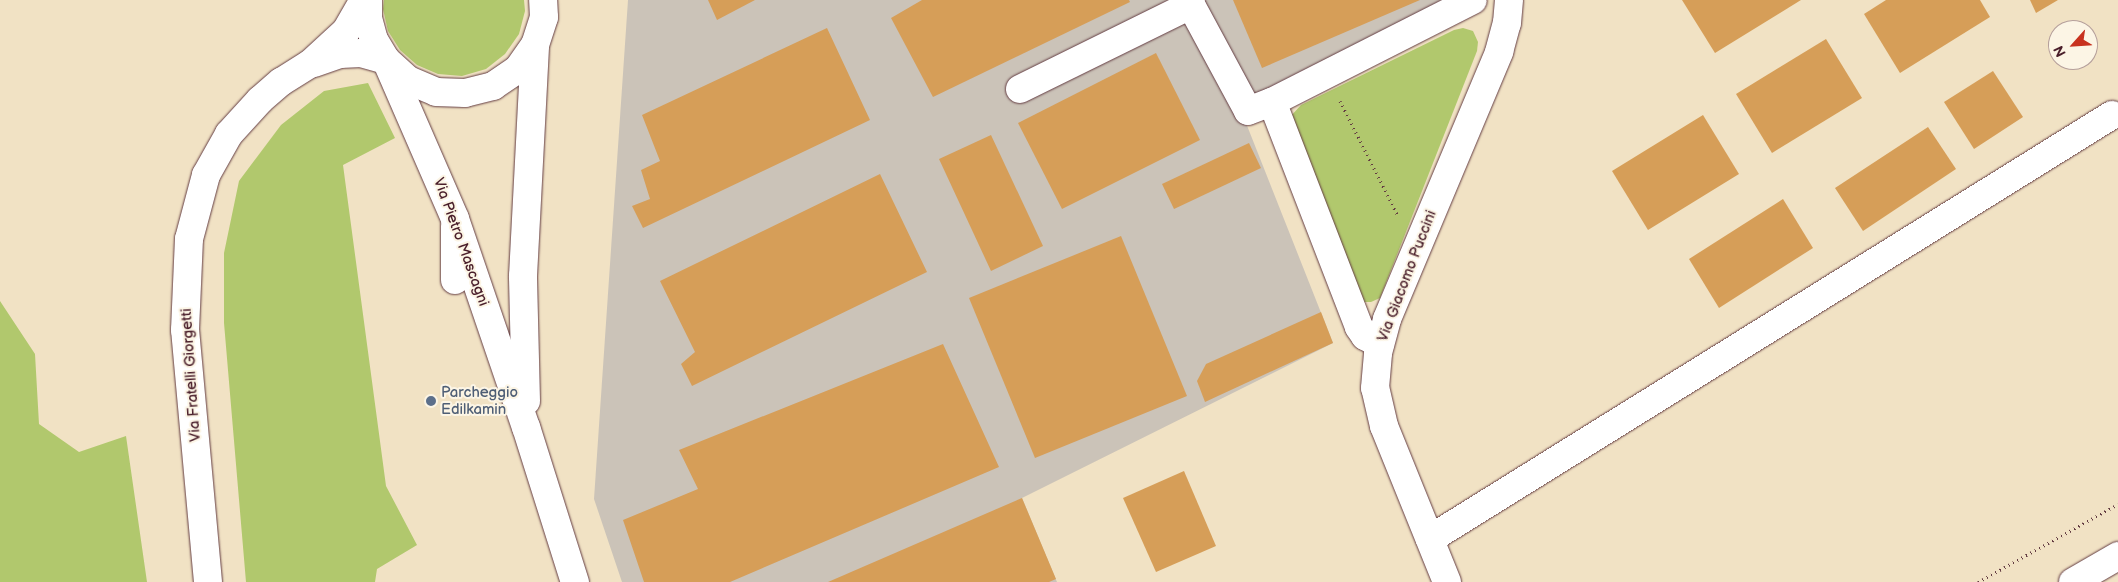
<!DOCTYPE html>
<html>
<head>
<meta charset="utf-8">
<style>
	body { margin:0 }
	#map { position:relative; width:2118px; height:582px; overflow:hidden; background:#f1e2c4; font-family:"Balsamiq Sans",sans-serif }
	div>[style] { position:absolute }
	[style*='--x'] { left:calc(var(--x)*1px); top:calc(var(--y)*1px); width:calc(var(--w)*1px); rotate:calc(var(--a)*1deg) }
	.industrial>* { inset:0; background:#cbc3b8 }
	.green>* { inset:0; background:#b1c86d }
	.building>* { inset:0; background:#d69e58 }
	.path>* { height:3px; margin-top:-1.5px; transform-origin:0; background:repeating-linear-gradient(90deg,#633c42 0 1px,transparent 0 5px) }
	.roads { filter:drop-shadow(0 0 1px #633c42) drop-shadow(0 0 1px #633c42) }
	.minor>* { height:28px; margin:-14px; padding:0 14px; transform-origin:14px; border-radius:14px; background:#fff }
	.major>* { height:28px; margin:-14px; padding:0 14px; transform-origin:14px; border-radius:14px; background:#fff }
	.dots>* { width:14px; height:14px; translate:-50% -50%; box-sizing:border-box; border:2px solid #fcf5e5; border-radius:50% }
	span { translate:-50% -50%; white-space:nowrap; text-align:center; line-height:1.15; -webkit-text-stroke:4px #fcf5e5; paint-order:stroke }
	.street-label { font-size:15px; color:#4a1f2b }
	.service-label { font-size:15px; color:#4e5e75 }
	.left { translate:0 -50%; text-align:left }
	.north { position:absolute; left:2048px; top:20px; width:50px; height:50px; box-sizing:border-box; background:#fcf5e5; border:1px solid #b59f9b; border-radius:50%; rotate:244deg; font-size:14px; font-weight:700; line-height:20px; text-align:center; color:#4a1f2b }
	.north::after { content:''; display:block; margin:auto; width:18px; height:22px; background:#c8321e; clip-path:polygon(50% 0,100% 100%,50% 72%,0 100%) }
</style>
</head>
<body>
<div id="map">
	<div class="industrial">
		<i style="clip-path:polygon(628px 0,1456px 0,1246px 123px,1333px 343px,1022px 498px,1057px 582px,622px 582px,594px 499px)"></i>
	</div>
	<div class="green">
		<i style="clip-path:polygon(384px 0,524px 0,525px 11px,519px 34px,505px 54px,486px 69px,462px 76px,438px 74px,417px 65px,400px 50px,388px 31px,383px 9px)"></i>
		<i style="clip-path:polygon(1463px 28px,1473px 31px,1478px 42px,1477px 51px,1380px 298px,1371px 302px,1363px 302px,1290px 117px,1301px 105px,1454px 30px)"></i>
		<i style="clip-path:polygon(368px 83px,395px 138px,343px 165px,386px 486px,417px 545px,377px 569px,375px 582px,246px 582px,224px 323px,224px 253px,239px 181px,281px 125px,324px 91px)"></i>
		<i style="clip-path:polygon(0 301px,35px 354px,39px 424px,79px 452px,126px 436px,147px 582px,0 582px)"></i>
	</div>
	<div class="building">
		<i style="clip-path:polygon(708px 0,755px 0,717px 20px)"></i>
		<i style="clip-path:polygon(922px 0,1129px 0,1130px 2px,933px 97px,891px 18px)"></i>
		<i style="clip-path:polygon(1233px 0,1420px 0,1262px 68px)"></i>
		<i style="clip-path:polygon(1682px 0,1801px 0,1715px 53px)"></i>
		<i style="clip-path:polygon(1886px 0,1980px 0,1990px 17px,1900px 73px,1864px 14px)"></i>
		<i style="clip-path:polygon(2030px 0,2058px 0,2036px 13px)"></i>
		<i style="clip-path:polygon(827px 28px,870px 120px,643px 228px,632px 206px,650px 199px,641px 170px,660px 161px,642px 115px)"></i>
		<i style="clip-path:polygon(1826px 39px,1862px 98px,1772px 153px,1736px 94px)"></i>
		<i style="clip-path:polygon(1156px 53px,1200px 140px,1062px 209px,1018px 123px)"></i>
		<i style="clip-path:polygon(1993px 71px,2023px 117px,1974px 149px,1944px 102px)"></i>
		<i style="clip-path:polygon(1703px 115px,1739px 174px,1648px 230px,1612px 171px)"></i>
		<i style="clip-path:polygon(1928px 127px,1956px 169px,1863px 231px,1835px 188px)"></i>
		<i style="clip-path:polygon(991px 135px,1043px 246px,991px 271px,939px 159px)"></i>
		<i style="clip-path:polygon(1249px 143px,1261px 168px,1174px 209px,1162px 184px)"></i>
		<i style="clip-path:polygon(880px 174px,927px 272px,692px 386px,681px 364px,695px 352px,660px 281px)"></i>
		<i style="clip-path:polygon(1783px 199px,1813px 248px,1719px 308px,1689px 259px)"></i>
		<i style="clip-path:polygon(1121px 236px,1187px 396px,1035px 458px,969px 298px)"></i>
		<i style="clip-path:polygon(1321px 312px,1333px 343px,1205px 402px,1197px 381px,1206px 364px)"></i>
		<i style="clip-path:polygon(943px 344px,999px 467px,730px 582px,644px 582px,623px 520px,698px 489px,679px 450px)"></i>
		<i style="clip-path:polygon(1184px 471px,1216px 546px,1156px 572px,1123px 498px)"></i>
		<i style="clip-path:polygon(1022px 498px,1056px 579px,1049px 582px,828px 582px)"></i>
	</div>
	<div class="path">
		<i style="--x:1340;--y:101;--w:127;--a:63.2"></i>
		<i style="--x:1978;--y:582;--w:160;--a:-29.1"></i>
	</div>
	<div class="roads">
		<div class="minor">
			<i style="--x:314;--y:63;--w:28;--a:-19"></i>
			<i style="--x:340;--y:54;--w:21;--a:-3"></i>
			<i style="--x:361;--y:53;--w:26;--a:16"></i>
			<i style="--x:1020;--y:89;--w:191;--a:-26.2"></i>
			<i style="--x:1191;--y:5;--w:120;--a:61.7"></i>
			<i style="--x:1248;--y:111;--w:26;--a:-21"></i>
			<i style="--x:455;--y:280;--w:54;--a:-90"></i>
			<i style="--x:1380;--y:344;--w:17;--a:-152"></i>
			<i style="--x:1365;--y:336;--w:11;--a:-124"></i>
			<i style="--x:1359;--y:327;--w:241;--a:-111.1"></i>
			<i style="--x:1272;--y:102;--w:225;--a:-26.9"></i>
			<i style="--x:1430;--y:539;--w:803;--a:-31.87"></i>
			<i style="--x:208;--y:582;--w:253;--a:-95.2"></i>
			<i style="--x:185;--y:330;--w:91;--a:-87.5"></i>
			<i style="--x:189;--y:239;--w:66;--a:-75.1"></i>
			<i style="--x:206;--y:175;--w:47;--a:-60.7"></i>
			<i style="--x:229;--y:134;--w:46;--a:-47.6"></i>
			<i style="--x:260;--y:100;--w:28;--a:-41"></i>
			<i style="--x:281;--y:82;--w:34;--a:-32"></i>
			<i style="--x:310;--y:64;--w:49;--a:-42.5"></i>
			<i style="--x:346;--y:31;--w:36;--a:-60"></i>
			<i style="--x:1447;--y:582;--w:168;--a:-112"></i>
			<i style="--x:1384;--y:426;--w:39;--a:-103"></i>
			<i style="--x:1375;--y:388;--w:35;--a:-85"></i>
			<i style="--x:1378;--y:353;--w:35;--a:-75"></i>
			<i style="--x:1387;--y:319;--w:290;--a:-67.2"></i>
			<i style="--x:1499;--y:52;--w:30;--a:-75"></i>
			<i style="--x:1507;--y:23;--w:23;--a:-85"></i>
		</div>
		<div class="major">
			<i style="--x:368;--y:0;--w:18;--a:90"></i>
			<i style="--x:368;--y:18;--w:23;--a:75"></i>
			<i style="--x:374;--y:40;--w:23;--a:59"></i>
			<i style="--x:386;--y:60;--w:30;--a:42"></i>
			<i style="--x:408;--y:80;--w:30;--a:23"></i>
			<i style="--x:436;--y:92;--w:29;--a:2"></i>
			<i style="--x:465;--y:93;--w:29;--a:-14"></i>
			<i style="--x:493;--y:86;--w:30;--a:-34"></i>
			<i style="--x:518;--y:69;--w:29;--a:-55"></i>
			<i style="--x:535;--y:45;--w:29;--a:-72"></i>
			<i style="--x:544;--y:17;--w:17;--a:-93"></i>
			<i style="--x:386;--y:60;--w:173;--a:66.5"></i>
			<i style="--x:455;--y:219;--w:220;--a:71.2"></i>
			<i style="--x:526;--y:427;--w:163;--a:72.5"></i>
			<i style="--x:526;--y:401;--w:125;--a:-91.4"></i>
			<i style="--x:523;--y:276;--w:231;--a:-87"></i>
			<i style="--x:2073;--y:582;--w:52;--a:-30"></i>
		</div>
	</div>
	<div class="dots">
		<i style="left:431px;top:401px;background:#5c6f8a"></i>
	</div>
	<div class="street-label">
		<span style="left:461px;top:242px;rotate:70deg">Via Pietro Mascagni</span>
		<span style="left:1407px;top:276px;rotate:-69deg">Via Giacomo Puccini</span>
		<span style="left:191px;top:375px;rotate:-94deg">Via Fratelli Giorgetti</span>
	</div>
	<div class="service-label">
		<span class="left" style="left:441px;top:401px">Parcheggio<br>Edilkamin</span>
	</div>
	<div class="north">N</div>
</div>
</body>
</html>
